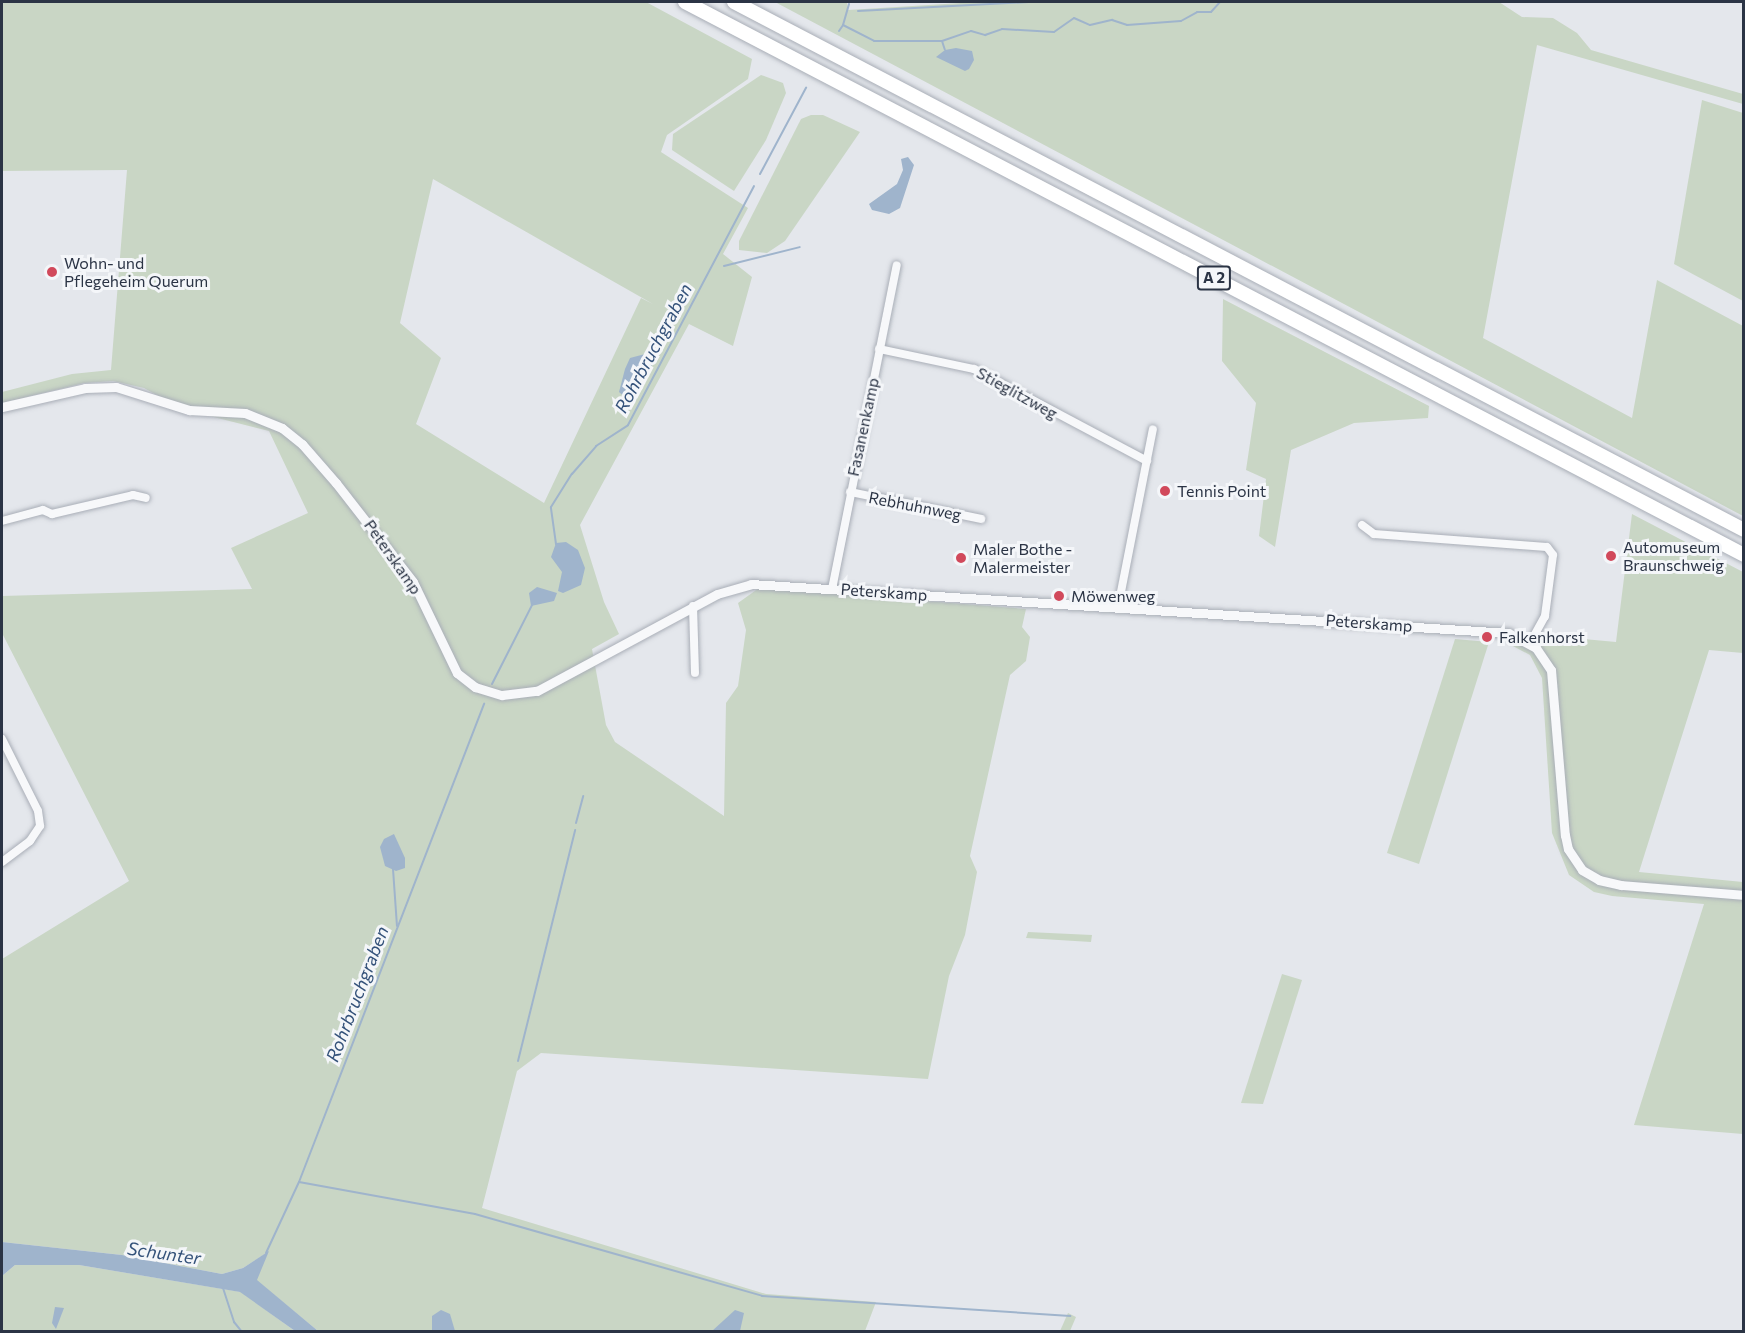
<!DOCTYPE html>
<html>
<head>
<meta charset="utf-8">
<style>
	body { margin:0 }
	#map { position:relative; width:1745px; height:1333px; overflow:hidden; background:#e4e7ec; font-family:Commissioner,sans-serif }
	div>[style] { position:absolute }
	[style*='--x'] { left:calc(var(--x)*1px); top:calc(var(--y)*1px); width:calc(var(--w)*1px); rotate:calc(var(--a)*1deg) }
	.green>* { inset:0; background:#c9d6c5 }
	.water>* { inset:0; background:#9fb4cc }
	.stream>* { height:2px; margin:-1px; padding:0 1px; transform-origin:1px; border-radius:1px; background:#9fb4cc }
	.roads { filter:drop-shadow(0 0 2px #a9aeb7) drop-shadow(0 0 2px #a9aeb7) }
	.minor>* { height:8px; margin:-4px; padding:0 4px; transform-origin:4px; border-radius:4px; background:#f7f8fa }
	.tertiary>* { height:9px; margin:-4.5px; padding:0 4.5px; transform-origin:4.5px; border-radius:4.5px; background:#f7f8fa }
	.motorway>* { height:14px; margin:-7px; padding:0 7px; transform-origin:7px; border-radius:7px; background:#fff }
	.dots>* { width:16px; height:16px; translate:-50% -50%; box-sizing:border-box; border:3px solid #f4f6f9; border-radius:50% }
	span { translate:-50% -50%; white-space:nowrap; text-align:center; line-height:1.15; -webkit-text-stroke:6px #f4f6f9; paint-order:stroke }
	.shield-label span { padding:2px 4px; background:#f4f6f9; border:2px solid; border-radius:4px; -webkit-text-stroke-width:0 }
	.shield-label { font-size:15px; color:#2b3445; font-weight:700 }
	.poi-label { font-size:16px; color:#2b3445 }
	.left { translate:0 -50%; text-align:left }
	.street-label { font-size:16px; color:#2b3445 }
	.water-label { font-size:18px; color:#34527a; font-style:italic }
	.frame { position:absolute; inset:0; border:3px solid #2b3445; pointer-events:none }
</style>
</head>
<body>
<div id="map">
	<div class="green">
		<i style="clip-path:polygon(evenodd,2px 2px,646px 2px,752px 59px,748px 79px,667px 135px,661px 152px,748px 208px,723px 254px,752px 277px,733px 346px,689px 324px,580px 525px,604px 602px,619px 634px,592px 649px,606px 725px,615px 742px,724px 816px,726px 703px,738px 686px,746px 630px,738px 603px,759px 588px,1026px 609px,1022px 627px,1030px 637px,1026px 661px,1010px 675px,970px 856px,977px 872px,965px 935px,949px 976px,928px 1079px,541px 1053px,517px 1071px,482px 1208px,766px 1294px,876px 1302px,865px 1331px,318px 1331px,256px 1280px,268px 1252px,243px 1268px,222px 1274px,122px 1255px,2px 1242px,2px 959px,129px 881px,2px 633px,2px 596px,252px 589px,231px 548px,308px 513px,269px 431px,182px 409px,144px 388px,113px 381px,84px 383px,2px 403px,2px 392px,72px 374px,111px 370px,127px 170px,2px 171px,2px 2px,433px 179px,653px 304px,641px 298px,544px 503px,416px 424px,441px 358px,400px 323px,433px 179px)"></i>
		<i style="clip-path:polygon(775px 2px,847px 2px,848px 10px,977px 2px,1499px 2px,1522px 17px,1553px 18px,1577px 33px,1591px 50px,1743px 94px,1743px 104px,1537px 45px,1483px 338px,1632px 418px,1657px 280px,1743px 326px,1743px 516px)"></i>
		<i style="clip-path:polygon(761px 75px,783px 83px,786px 93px,766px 140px,734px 191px,672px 150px,673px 134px)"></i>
		<i style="clip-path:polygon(1702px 100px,1743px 113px,1743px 301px,1674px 264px)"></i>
		<i style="clip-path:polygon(811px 115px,823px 115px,860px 132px,785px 241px,767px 253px,739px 250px,739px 241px,801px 119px)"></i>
		<i style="clip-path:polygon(1223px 299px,1429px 406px,1428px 418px,1354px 423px,1291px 450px,1275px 547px,1259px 536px,1266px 479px,1246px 470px,1256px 403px,1222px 361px)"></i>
		<i style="clip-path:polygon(1632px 514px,1743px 572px,1743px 653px,1709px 650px,1639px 872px,1743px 882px,1743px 1134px,1634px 1125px,1704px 904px,1612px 896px,1594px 892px,1569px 875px,1552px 833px,1542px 678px,1530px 655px,1511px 645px,1551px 636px,1616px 642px)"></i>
		<i style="clip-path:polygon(1455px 639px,1489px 642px,1419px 864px,1387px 853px)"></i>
		<i style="clip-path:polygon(1028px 932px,1092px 935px,1091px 942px,1026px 938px)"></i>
		<i style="clip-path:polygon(1282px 974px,1302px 980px,1263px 1104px,1241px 1103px)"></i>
		<i style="clip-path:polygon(15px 1265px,79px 1265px,241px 1292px,295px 1331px,2px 1331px,2px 1276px)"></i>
		<i style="clip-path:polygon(1068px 1313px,1076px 1317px,1070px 1331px,1060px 1331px)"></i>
	</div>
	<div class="water">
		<i style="clip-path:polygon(956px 48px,972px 51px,974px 60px,969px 69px,965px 71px,936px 57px,945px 50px)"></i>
		<i style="clip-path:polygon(908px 157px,914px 165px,900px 208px,889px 214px,872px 210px,869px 204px,897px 184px,903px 170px,901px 159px)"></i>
		<i style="clip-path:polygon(645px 354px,652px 366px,629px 401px,619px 392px,625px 369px,630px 358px)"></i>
		<i style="clip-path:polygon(566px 542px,578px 550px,585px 568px,581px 585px,563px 593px,558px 591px,562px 572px,551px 557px,556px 543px)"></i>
		<i style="clip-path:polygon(537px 587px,557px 593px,554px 601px,531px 606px,529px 593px)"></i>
		<i style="clip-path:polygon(394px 834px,405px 858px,405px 868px,396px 871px,385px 866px,380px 847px,384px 839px)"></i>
		<i style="clip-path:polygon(2px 1242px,122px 1255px,222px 1274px,243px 1268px,269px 1251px,257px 1280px,318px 1331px,295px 1331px,240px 1292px,79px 1265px,15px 1265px,2px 1276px)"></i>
		<i style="clip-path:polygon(55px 1307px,64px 1308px,56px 1329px,52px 1323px)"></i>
		<i style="clip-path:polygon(441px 1310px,450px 1314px,455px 1331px,432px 1331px,432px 1316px)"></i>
		<i style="clip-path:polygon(735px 1310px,744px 1313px,740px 1331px,712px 1331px)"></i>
	</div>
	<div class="stream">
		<i style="--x:858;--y:11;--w:171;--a:-3"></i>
		<i style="--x:843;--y:25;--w:22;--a:-74"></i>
		<i style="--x:839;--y:31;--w:7;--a:-56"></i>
		<i style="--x:843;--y:25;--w:35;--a:27"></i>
		<i style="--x:874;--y:41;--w:68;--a:0"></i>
		<i style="--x:942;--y:41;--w:31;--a:-19"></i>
		<i style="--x:971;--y:31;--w:15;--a:16"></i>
		<i style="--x:985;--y:35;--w:18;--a:-19"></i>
		<i style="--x:1002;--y:29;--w:52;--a:3.3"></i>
		<i style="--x:1054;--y:32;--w:24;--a:-35"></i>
		<i style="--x:1074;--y:18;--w:17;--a:24"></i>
		<i style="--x:1090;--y:25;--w:23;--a:-13"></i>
		<i style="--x:1112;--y:20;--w:16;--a:18"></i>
		<i style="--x:1127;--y:25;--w:54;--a:-4.2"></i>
		<i style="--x:1181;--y:21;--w:18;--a:-29"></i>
		<i style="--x:1197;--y:12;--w:14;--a:0"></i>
		<i style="--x:1211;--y:12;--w:13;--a:-48"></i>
		<i style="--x:942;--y:41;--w:9;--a:72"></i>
		<i style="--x:760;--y:174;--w:98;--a:-61.9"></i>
		<i style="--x:724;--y:266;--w:78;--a:-14"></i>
		<i style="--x:556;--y:544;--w:37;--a:-98"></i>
		<i style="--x:551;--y:507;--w:39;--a:-58"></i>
		<i style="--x:572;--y:474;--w:37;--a:-49"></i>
		<i style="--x:596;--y:446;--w:38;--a:-33"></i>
		<i style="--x:628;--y:425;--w:270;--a:-62.2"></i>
		<i style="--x:492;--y:684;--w:89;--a:-63.1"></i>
		<i style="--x:576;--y:823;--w:28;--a:-75"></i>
		<i style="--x:393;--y:869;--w:57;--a:86"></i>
		<i style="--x:518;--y:1061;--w:238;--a:-76.1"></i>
		<i style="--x:299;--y:1182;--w:179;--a:10.3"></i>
		<i style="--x:475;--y:1214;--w:298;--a:15.9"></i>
		<i style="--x:762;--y:1296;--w:309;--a:3.7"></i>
		<i style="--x:266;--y:1253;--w:78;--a:-65.1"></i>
		<i style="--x:299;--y:1182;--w:513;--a:-68.84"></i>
		<i style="--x:223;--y:1288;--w:36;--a:72"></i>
		<i style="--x:234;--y:1322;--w:13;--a:51"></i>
	</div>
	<div class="roads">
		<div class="minor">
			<i style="--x:879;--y:349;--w:97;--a:11.9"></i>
			<i style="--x:974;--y:369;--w:196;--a:28"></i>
			<i style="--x:850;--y:492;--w:134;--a:11.6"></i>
			<i style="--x:2;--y:521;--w:42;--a:-15"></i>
			<i style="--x:43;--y:510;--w:10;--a:24"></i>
			<i style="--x:52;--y:514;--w:83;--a:-13.2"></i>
			<i style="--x:133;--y:495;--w:13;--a:13"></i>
			<i style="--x:1362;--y:525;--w:15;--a:37"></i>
			<i style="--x:1374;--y:534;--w:173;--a:4.3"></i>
			<i style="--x:1547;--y:547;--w:10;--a:53"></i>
			<i style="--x:1553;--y:555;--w:62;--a:97.5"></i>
			<i style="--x:1545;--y:616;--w:31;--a:119"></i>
			<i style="--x:832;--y:589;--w:330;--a:-78.7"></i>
			<i style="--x:693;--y:606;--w:67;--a:88.3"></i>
			<i style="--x:1118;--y:607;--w:181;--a:-78.9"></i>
			<i style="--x:2;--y:739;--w:80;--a:63.4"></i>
			<i style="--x:38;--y:811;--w:15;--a:82"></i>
			<i style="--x:40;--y:826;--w:18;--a:124"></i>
			<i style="--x:30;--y:841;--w:35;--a:143"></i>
		</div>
		<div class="tertiary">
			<i style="--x:2;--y:407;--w:85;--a:-12.9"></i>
			<i style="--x:85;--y:388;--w:31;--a:-2"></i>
			<i style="--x:116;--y:387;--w:77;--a:17.5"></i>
			<i style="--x:189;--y:410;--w:56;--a:3.1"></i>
			<i style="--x:245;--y:413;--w:40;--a:22"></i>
			<i style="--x:282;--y:428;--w:26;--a:39"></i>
			<i style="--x:302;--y:444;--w:52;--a:48.9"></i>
			<i style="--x:336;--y:483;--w:125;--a:52.1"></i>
			<i style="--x:413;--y:582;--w:101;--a:64.2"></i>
			<i style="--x:457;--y:673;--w:23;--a:38"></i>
			<i style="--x:475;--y:687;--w:28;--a:17"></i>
			<i style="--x:502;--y:695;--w:35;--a:-7"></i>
			<i style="--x:537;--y:691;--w:204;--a:-28.3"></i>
			<i style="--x:717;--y:594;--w:35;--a:-16"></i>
			<i style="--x:751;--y:584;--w:759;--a:3.7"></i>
			<i style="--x:1508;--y:633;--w:32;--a:28"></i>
			<i style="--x:1536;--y:648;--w:27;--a:56"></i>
			<i style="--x:1551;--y:670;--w:166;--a:85.2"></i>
			<i style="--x:1565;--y:835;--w:14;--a:78"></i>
			<i style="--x:1568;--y:849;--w:25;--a:56"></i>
			<i style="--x:1582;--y:870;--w:20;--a:30"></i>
			<i style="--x:1599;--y:880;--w:23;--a:13"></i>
			<i style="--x:1621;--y:885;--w:123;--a:4.6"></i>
		</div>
		<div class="motorway">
			<i style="--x:685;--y:2;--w:1195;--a:27.57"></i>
			<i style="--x:734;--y:2;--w:1140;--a:27.6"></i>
		</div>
	</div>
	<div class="dots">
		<i style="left:52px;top:272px;background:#d1495b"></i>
		<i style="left:1165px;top:491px;background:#d1495b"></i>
		<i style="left:1611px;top:556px;background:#d1495b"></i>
		<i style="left:961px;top:558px;background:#d1495b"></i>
		<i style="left:1059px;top:596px;background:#d1495b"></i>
		<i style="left:1487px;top:637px;background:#d1495b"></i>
	</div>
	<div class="shield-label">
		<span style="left:1214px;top:278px">A 2</span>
	</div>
	<div class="poi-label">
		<span class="left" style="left:64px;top:272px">Wohn- und<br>Pflegeheim Querum</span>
		<span class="left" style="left:1177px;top:491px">Tennis Point</span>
		<span class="left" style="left:1623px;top:556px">Automuseum<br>Braunschweig</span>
		<span class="left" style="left:973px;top:558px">Maler Bothe -<br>Malermeister</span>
		<span class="left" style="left:1071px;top:596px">Möwenweg</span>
		<span class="left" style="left:1499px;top:637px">Falkenhorst</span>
	</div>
	<div class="street-label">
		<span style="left:1017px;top:393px;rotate:29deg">Stieglitzweg</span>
		<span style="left:863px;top:427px;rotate:-78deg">Fasanenkamp</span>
		<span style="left:915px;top:506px;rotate:11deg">Rebhuhnweg</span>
		<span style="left:393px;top:557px;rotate:55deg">Peterskamp</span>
		<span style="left:884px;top:592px;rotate:4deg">Peterskamp</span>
		<span style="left:1369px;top:623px;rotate:4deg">Peterskamp</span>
	</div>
	<div class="water-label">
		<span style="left:653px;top:348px;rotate:-62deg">Rohrbruchgraben</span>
		<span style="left:357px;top:994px;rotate:-69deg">Rohrbruchgraben</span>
		<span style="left:164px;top:1253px;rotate:8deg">Schunter</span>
	</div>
	<div class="frame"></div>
</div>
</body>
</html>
